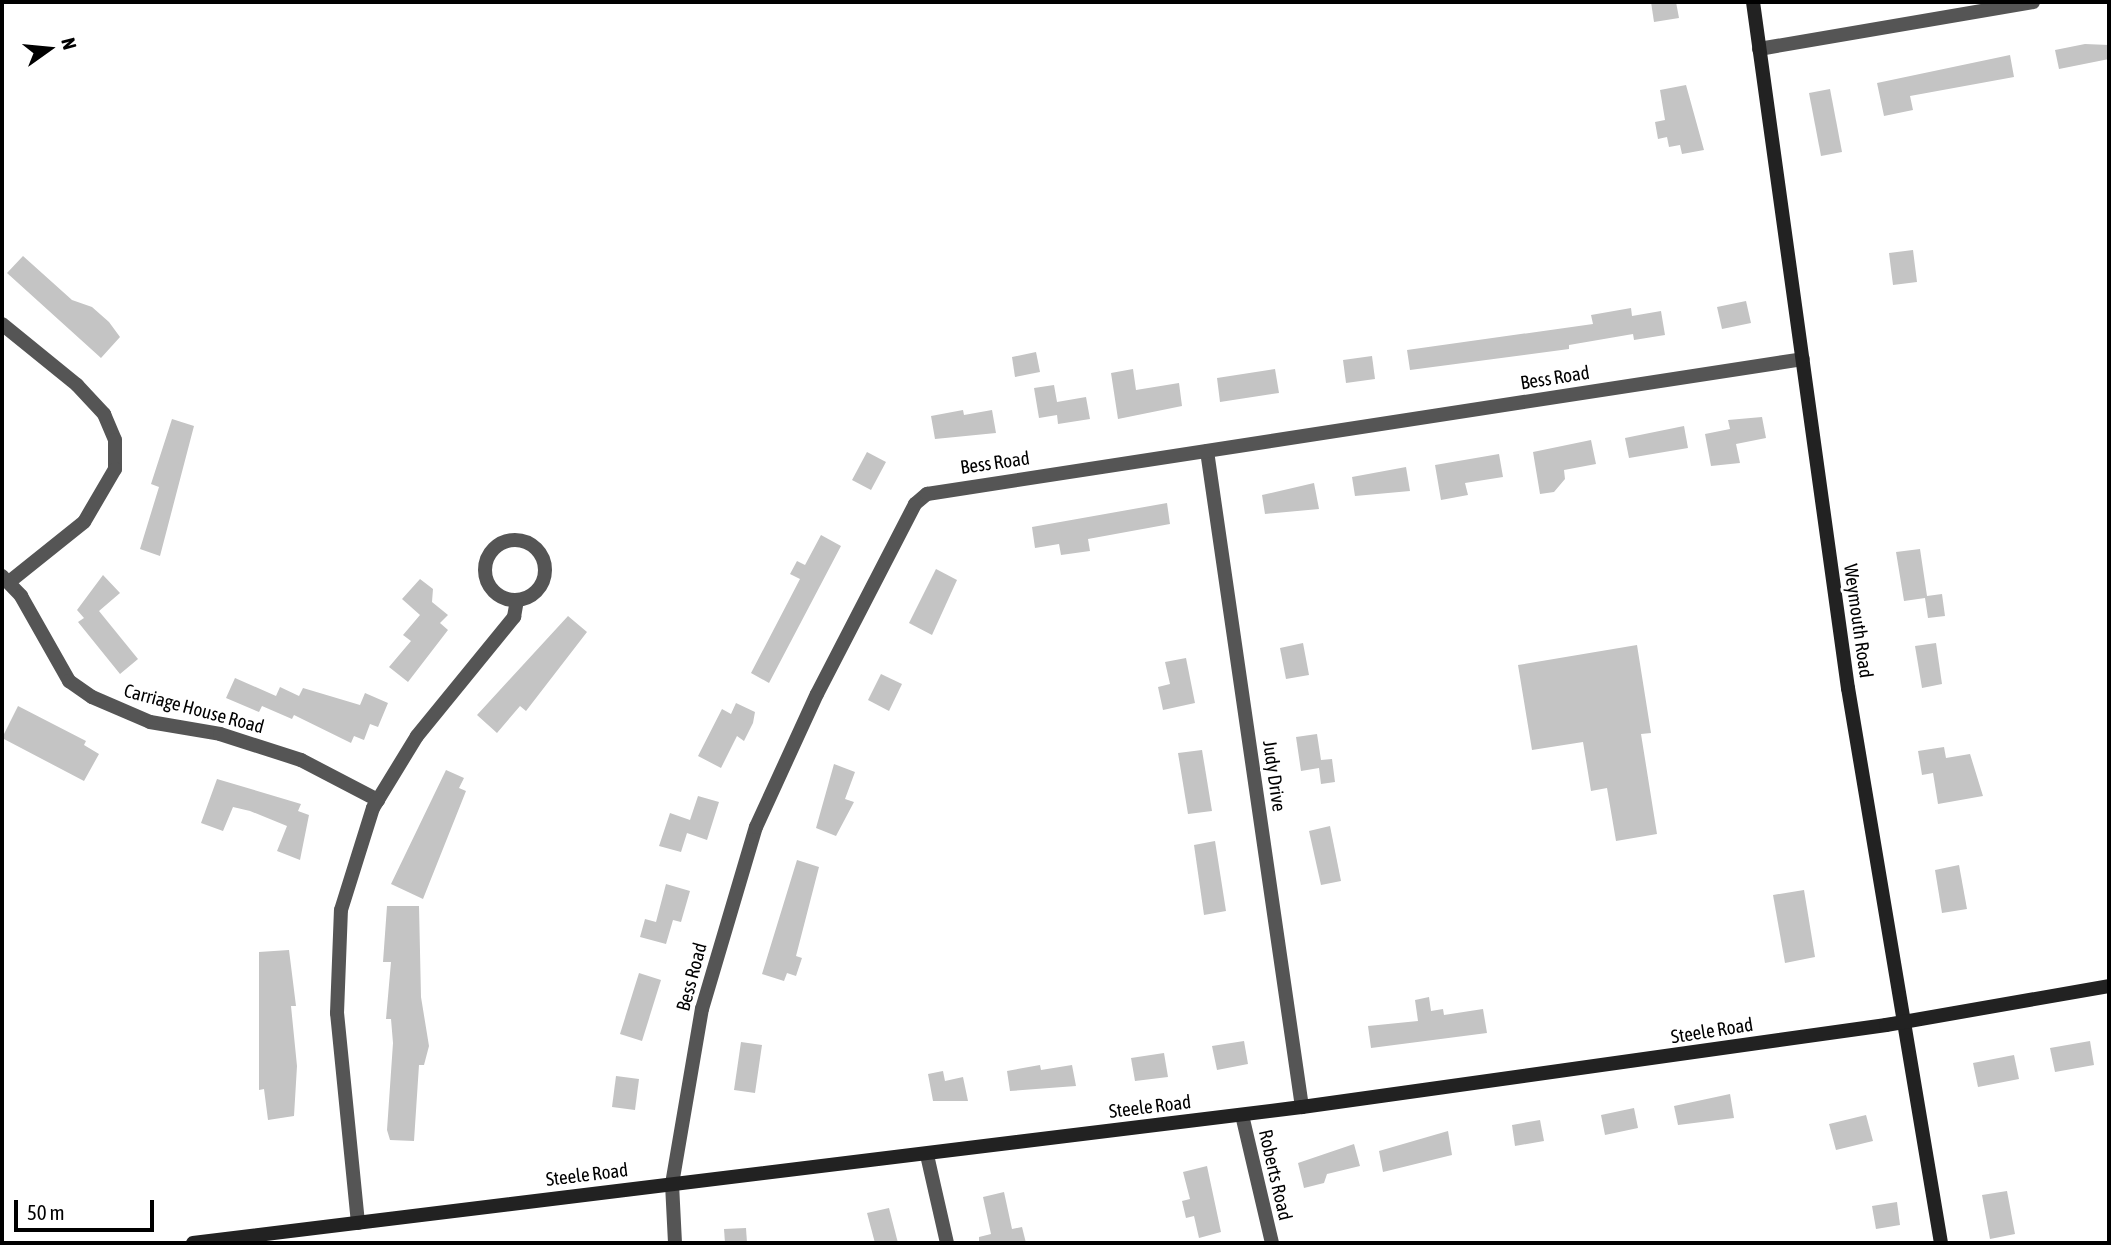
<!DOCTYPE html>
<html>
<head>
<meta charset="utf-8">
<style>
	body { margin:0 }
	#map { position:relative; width:2111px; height:1245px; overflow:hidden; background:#fff; font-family:"Asap Condensed",sans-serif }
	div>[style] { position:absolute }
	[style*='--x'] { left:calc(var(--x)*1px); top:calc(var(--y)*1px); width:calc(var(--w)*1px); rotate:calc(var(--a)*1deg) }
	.building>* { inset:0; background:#c4c4c4 }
	.street>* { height:14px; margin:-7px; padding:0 7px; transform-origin:7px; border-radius:7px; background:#555 }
	.street>.ring { margin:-7px; padding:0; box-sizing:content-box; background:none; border:14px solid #555; border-radius:50% }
	.secondary>* { height:14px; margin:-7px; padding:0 7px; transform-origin:7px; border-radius:7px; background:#222 }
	span { translate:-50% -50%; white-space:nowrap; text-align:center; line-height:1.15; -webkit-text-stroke:6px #fff; paint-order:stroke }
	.street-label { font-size:19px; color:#000 }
	.frame { position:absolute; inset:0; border:4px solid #000; pointer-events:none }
	.north { position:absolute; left:14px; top:14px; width:70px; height:70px; -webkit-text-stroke:5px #fff; paint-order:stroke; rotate:75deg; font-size:19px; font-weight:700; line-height:28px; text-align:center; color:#000 }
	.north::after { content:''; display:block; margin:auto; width:24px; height:32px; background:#000; clip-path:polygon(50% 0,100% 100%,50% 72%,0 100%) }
	.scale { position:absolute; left:14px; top:1200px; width:140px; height:32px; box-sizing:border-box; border:4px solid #000; border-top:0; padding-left:9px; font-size:21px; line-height:24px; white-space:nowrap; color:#000; -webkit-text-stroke:5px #fff; paint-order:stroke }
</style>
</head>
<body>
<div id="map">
	<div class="building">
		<i style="clip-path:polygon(1651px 2px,1676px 2px,1679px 18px,1654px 22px)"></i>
		<i style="clip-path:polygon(2085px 44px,2109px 45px,2109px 59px,2059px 69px,2055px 50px)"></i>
		<i style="clip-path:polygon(2010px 55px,2014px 77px,1910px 96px,1913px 110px,1884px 116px,1877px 83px)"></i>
		<i style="clip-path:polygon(1686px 85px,1704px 150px,1682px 154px,1680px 145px,1669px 147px,1667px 137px,1658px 139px,1655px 122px,1665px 120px,1660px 90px)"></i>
		<i style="clip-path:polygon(1830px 89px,1842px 152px,1821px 156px,1809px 93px)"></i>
		<i style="clip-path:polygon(1913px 250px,1917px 282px,1893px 285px,1889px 253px)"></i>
		<i style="clip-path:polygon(23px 256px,72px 300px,92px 307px,109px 322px,120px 337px,101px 358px,7px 273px)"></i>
		<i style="clip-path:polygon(1746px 301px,1751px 323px,1722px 329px,1717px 307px)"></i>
		<i style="clip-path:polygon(1631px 308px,1632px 316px,1661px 311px,1665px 335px,1634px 340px,1633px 334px,1569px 345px,1569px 349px,1410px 370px,1407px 350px,1593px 324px,1591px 315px)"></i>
		<i style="clip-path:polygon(1036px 352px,1040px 372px,1015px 377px,1012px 357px)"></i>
		<i style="clip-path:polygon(1372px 356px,1375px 379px,1346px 383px,1343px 360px)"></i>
		<i style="clip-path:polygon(1133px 369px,1136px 390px,1179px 383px,1182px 406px,1118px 419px,1111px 373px)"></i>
		<i style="clip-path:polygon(1275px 369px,1279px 393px,1220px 402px,1217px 378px)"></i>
		<i style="clip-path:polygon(1054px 385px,1057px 402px,1086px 397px,1090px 419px,1058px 424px,1057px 415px,1039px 418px,1034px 388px)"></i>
		<i style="clip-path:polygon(963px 410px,964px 415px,992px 410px,996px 433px,935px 439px,931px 416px)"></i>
		<i style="clip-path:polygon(1762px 417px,1766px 438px,1736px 444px,1740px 463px,1711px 466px,1705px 434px,1730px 429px,1728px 420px)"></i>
		<i style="clip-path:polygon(172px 419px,194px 426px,160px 556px,140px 549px,159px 487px,151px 484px)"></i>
		<i style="clip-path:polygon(1684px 426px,1688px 448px,1629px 458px,1625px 438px)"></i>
		<i style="clip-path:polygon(1591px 440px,1596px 464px,1564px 470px,1565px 479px,1554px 492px,1540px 494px,1533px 452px)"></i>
		<i style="clip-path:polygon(867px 452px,886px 462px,871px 490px,852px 480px)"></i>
		<i style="clip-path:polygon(1499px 454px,1503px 477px,1465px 483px,1468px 495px,1441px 500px,1435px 465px)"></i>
		<i style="clip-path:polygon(1406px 467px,1410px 491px,1355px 496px,1352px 477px)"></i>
		<i style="clip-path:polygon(1314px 483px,1319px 509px,1265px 514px,1262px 495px)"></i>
		<i style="clip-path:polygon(1167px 503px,1170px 524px,1088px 539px,1090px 551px,1061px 555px,1059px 544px,1035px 548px,1032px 527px)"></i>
		<i style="clip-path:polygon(821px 535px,841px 546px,769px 683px,751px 673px,800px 579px,790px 574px,797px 561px,805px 565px)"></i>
		<i style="clip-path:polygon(1920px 549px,1927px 596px,1942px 594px,1945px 616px,1928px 618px,1925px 598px,1904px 601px,1896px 552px)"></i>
		<i style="clip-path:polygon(936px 569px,957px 580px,932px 635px,909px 623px)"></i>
		<i style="clip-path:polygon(103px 575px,120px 593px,99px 611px,138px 659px,120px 674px,78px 622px,84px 618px,77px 610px)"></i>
		<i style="clip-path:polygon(420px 579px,433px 589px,432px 602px,448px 615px,440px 623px,448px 630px,408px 682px,389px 667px,411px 641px,403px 635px,420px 615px,402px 599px)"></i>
		<i style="clip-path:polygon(568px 616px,587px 632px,526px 711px,520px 706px,497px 733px,477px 715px)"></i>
		<i style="clip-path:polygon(1303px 643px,1309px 675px,1286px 679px,1280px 648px)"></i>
		<i style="clip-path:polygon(1936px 643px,1942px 684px,1922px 688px,1915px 646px)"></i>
		<i style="clip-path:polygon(1637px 645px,1651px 733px,1641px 734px,1657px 834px,1616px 841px,1607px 788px,1591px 791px,1583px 742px,1532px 750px,1518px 665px)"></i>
		<i style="clip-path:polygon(1186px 658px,1195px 703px,1163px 710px,1158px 687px,1170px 684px,1165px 662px)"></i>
		<i style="clip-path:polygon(881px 674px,902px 684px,889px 711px,868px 700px)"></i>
		<i style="clip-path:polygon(235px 678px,276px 696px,280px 687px,299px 696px,303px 688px,360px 705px,365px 693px,388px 703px,378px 727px,370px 724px,364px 740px,354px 736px,351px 743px,294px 715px,292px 719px,262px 706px,259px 712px,226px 698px)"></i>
		<i style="clip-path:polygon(736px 703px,755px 712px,753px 723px,744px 741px,737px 736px,721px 768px,698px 756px,722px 709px,731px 714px)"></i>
		<i style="clip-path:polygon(18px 706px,86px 741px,84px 745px,99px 754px,84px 781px,2px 738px)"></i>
		<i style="clip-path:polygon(1317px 734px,1321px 760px,1332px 759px,1335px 782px,1321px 784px,1319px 768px,1301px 771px,1296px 737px)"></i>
		<i style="clip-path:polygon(1944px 747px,1946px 758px,1970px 754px,1983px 796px,1938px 804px,1933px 773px,1922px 775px,1918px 751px)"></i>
		<i style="clip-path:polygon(1202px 750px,1212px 811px,1188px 814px,1178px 753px)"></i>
		<i style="clip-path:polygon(834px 764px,855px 772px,845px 799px,854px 802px,836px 836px,816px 828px)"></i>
		<i style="clip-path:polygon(446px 770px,464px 778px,459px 788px,466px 791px,423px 899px,391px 884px)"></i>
		<i style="clip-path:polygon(217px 779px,301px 804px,298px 811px,309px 815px,300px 860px,277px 851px,287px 826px,250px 811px,233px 807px,223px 831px,201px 823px)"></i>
		<i style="clip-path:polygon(698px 796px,719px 802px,707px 840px,687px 833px,681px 852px,659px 846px,670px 813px,690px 820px)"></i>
		<i style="clip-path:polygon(1330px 826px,1341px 881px,1321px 885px,1309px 831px)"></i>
		<i style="clip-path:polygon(1215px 841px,1226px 911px,1204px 915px,1194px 845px)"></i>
		<i style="clip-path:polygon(797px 860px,819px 867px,796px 956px,802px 958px,796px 976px,787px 973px,784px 981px,762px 974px)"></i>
		<i style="clip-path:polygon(1959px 865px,1967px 909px,1942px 913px,1935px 870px)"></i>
		<i style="clip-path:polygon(666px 884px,690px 891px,681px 922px,673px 920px,666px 944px,640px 937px,645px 919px,656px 922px)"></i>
		<i style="clip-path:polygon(1804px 890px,1815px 957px,1785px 963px,1773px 895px)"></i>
		<i style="clip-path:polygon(387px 906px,419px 906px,421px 997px,429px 1046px,424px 1065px,419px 1065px,414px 1141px,390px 1140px,387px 1130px,393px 1043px,391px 1019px,386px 1019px,391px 962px,383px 962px)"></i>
		<i style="clip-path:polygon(289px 950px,296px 1006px,291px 1006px,297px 1066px,294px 1116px,268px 1120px,264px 1089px,259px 1090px,259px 952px)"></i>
		<i style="clip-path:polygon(639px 973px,661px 980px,642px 1041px,620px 1034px)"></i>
		<i style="clip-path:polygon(1429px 997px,1431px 1011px,1443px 1009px,1444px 1015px,1483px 1009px,1487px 1033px,1371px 1048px,1368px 1026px,1418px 1021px,1415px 1000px)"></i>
		<i style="clip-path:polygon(1244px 1041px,1248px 1064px,1217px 1070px,1212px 1046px)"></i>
		<i style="clip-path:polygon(2090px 1041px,2094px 1065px,2055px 1072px,2050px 1048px)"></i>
		<i style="clip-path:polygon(741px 1042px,762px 1045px,755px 1093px,734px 1090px)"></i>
		<i style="clip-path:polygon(1164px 1053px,1168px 1077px,1135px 1081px,1131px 1058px)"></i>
		<i style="clip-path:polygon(2014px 1055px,2019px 1079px,1978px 1087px,1973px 1063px)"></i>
		<i style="clip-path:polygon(1040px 1065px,1041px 1070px,1072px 1065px,1076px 1086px,1010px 1091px,1007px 1071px)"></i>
		<i style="clip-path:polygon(943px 1071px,945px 1081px,963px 1077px,968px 1101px,933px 1101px,928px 1074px)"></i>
		<i style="clip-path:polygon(616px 1076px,639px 1079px,635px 1110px,612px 1107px)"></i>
		<i style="clip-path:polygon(1730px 1094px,1734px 1118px,1678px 1125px,1674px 1106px)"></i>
		<i style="clip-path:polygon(1634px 1108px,1638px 1128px,1605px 1135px,1601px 1115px)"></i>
		<i style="clip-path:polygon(1866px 1115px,1873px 1141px,1836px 1150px,1829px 1124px)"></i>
		<i style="clip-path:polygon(1540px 1120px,1544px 1141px,1515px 1146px,1512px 1125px)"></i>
		<i style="clip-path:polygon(1448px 1131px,1452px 1155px,1383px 1172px,1379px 1151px)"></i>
		<i style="clip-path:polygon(1354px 1144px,1360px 1166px,1327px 1174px,1324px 1183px,1304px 1188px,1298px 1163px)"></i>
		<i style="clip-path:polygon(1207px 1166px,1221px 1232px,1199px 1238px,1194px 1216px,1186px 1218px,1182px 1201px,1190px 1199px,1183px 1172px)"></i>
		<i style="clip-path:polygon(2007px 1191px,2015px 1234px,1990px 1239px,1982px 1195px)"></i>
		<i style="clip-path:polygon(1004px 1192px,1012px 1229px,1022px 1227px,1026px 1243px,979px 1243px,979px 1237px,991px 1234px,983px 1197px)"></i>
		<i style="clip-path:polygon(1897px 1202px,1900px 1225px,1876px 1229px,1872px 1206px)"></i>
		<i style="clip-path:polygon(889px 1208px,898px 1243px,875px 1243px,867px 1213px)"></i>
		<i style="clip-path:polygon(746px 1228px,747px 1243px,725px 1243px,724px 1229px)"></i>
	</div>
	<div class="street">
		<i style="--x:1759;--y:49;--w:278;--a:-9.7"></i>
		<i style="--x:2;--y:324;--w:97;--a:39.1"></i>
		<i style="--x:77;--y:385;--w:40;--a:47"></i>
		<i style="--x:104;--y:414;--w:28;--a:67"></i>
		<i style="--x:115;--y:440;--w:29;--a:90"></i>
		<i style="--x:115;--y:469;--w:61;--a:120.3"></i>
		<i style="--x:84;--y:522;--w:96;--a:141.3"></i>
		<i style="--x:1207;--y:451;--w:663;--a:81.76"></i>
		<i class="ring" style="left:485px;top:540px;width:46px;height:46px"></i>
		<i style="--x:2;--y:576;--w:28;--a:46"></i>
		<i style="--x:21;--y:596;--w:98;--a:60.5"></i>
		<i style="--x:69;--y:681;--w:28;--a:35"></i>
		<i style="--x:92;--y:697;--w:63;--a:23.3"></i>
		<i style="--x:150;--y:722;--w:71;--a:9.7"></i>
		<i style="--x:220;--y:734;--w:85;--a:17.8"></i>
		<i style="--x:301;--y:760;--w:87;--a:27.5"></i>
		<i style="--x:1242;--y:1115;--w:131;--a:76.8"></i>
		<i style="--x:927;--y:1155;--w:90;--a:77.2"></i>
		<i style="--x:358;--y:1223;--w:211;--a:-95.7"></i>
		<i style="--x:337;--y:1013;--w:103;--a:-87.8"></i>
		<i style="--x:341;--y:910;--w:107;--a:-72.6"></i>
		<i style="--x:373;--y:808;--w:84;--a:-58.6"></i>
		<i style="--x:417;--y:736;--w:154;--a:-50.8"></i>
		<i style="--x:514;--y:617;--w:17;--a:-80"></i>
		<i style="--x:675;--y:1243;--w:59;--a:-92.9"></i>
		<i style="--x:672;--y:1184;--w:178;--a:-80.3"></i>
		<i style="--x:702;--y:1009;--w:190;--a:-73.5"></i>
		<i style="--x:756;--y:827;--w:146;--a:-65.4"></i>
		<i style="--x:817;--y:694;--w:214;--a:-62.7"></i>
		<i style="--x:915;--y:504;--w:16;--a:-40"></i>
		<i style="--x:927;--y:494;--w:886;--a:-8.76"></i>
	</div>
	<div class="secondary">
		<i style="--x:1753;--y:2;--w:693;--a:82.12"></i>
		<i style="--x:1848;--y:688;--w:563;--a:80.49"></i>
		<i style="--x:193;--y:1243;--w:1117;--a:-6.99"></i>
		<i style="--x:1302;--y:1107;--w:590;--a:-7.99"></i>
		<i style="--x:1886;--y:1025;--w:226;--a:-9.9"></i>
	</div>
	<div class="street-label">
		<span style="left:1555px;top:378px;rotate:-9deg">Bess Road</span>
		<span style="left:995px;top:463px;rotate:-8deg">Bess Road</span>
		<span style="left:1858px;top:621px;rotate:82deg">Weymouth Road</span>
		<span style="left:194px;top:709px;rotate:15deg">Carriage House Road</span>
		<span style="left:1274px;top:776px;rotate:82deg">Judy Drive</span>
		<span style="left:692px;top:977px;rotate:-75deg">Bess Road</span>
		<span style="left:1712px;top:1031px;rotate:-9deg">Steele Road</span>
		<span style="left:1150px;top:1107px;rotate:-7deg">Steele Road</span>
		<span style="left:587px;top:1175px;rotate:-7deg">Steele Road</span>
		<span style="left:1275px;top:1175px;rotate:77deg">Roberts Road</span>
	</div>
	<div class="frame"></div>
	<div class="north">N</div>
	<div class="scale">50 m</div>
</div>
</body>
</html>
